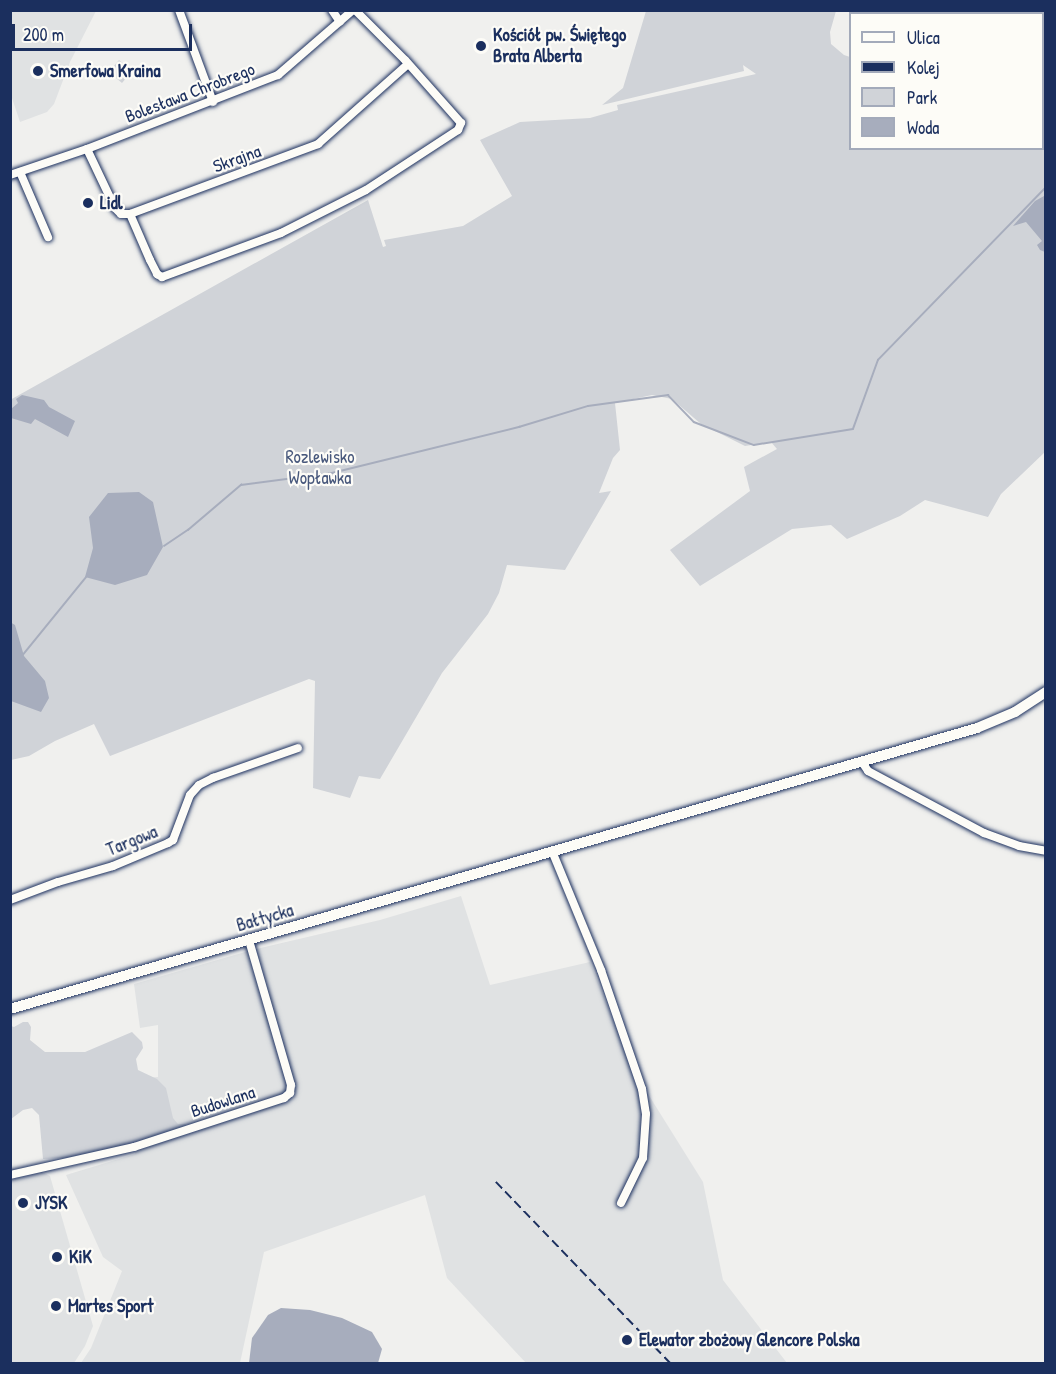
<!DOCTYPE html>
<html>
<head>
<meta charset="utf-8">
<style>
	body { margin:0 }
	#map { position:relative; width:1056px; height:1374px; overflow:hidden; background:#f0f0ee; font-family:"Patrick Hand",sans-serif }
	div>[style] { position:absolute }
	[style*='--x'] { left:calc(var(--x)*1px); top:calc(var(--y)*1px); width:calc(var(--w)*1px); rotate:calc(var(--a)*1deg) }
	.built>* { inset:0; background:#e0e2e3 }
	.green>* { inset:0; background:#d0d3d8 }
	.water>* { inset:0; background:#a7adbd }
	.stream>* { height:1.5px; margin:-0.75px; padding:0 0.75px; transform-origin:0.75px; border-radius:0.75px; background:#a7adbd }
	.roads { filter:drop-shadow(0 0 2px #1b2f5e) drop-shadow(0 0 2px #1b2f5e) }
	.street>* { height:8px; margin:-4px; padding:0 4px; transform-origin:4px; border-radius:4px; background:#fdfcf7 }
	.secondary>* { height:10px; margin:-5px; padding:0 5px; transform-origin:5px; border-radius:5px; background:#fdfcf7 }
	.rail>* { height:1.5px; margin-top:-0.75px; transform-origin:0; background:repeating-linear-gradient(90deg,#1b2f5e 0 9px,transparent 0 13.5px) }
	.dots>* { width:16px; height:16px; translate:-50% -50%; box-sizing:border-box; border:3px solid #fdfcf7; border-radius:50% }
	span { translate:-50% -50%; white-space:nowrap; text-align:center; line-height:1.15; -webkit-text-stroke:4.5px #fdfcf7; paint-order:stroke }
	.poi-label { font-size:18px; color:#1b2f5e; font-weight:700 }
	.left { translate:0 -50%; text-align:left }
	.street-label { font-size:18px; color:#1b2f5e }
	.park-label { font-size:18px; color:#48587c }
	.frame { position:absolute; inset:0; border:12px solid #1b2f5e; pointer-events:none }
	.legend { position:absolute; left:849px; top:12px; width:195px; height:138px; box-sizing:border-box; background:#fdfcf7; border:2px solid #a3aaba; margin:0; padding:8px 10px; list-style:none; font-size:18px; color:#1b2f5e }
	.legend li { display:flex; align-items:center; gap:12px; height:30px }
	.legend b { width:30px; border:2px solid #a3aaba }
	.scale { position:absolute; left:12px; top:24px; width:180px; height:27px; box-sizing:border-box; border:3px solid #1b2f5e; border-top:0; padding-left:8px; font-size:18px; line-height:21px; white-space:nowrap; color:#1b2f5e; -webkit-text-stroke:4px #fdfcf7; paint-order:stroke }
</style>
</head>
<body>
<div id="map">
	<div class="built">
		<i style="clip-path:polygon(11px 10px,96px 11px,70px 62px,54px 104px,47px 112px,20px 122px,11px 95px)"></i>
		<i style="clip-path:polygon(461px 896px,490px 985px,590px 962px,633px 1070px,703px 1182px,723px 1280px,787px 1363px,526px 1363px,447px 1278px,425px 1195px,264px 1252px,240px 1363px,81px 1363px,91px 1348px,122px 1271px,103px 1257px,66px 1175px,135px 1154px,142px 1078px,158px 1077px,158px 1025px,140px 1028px,134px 984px,252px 950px,380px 920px)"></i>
		<i style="clip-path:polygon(42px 1172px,50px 1176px,93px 1326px,85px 1346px,74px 1363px,11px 1363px,11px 1180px)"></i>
	</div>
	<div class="green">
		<i style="clip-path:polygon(646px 11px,836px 11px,830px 32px,831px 44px,844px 55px,850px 57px,850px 148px,1042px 148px,1042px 28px,1045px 26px,1045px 452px,1001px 494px,988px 517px,925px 500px,900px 516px,847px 539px,831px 525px,792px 529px,700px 586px,670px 550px,750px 491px,744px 467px,777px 449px,771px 442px,745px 446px,701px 424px,672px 399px,652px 395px,615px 403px,620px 450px,613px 458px,599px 493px,611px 491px,565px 570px,507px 565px,499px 593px,488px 614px,442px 673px,380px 779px,359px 776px,350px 798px,313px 788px,315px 681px,309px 679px,110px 756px,94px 724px,55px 741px,29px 756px,11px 760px,10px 400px,368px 200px,383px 247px,386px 246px,384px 240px,463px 226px,512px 196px,480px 140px,520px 122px,590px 118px,618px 110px,617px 105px,756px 74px,743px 65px,744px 71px,602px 105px,623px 88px)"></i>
		<i style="clip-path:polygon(119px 60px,132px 71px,122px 83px,109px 72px)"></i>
		<i style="clip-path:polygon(23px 1022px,28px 1022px,31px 1027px,30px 1040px,45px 1052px,85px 1052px,132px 1032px,142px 1042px,143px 1048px,136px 1059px,138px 1070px,157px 1079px,166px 1088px,173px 1118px,178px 1124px,185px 1124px,187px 1129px,139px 1143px,66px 1158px,43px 1159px,39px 1115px,32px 1108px,23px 1110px,11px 1119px,11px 1026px,14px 1027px)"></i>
	</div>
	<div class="water">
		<i style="clip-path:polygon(1044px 196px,1046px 196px,1045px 252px,1040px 250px,1037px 245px,1042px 241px,1026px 222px,1013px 226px,1035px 201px)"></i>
		<i style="clip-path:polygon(22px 395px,44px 400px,49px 407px,75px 421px,68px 437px,35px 419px,31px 424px,11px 418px,11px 409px,18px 403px,16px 399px)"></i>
		<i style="clip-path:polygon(139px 492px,153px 502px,163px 547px,147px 575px,115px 585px,85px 577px,93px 548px,89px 517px,108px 493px)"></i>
		<i style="clip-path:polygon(10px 622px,15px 625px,24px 656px,45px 681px,49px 698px,41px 712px,11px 701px)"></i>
		<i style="clip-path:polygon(281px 1308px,310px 1310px,342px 1318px,372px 1332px,382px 1349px,378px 1363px,249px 1363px,252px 1338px,268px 1315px)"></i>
	</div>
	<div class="stream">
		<i style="--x:164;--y:546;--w:29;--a:-34"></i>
		<i style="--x:188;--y:530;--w:70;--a:-40.3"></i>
		<i style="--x:241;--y:485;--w:92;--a:-7.5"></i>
		<i style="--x:332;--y:473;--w:193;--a:-13.8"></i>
		<i style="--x:519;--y:427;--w:72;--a:-16.9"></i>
		<i style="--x:588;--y:406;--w:81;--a:-7.8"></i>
		<i style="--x:668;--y:395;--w:37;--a:46"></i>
		<i style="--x:694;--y:422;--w:64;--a:21"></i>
		<i style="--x:754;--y:445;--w:100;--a:-9.2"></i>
		<i style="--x:853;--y:429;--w:73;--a:-70.1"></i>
		<i style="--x:878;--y:360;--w:241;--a:-45.8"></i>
		<i style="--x:22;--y:656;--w:103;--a:-50.9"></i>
	</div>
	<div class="roads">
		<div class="street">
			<i style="--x:179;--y:10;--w:98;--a:69.7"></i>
			<i style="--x:332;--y:10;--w:14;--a:56"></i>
			<i style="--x:87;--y:149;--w:65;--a:64.6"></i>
			<i style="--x:115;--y:208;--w:8;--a:45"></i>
			<i style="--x:121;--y:214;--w:9;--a:0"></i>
			<i style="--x:130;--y:214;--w:201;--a:-20.4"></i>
			<i style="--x:318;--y:144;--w:120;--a:-41.6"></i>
			<i style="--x:20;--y:172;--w:71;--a:66.7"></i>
			<i style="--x:10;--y:175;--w:81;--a:-18.7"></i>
			<i style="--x:87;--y:149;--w:205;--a:-21.2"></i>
			<i style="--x:278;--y:75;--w:99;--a:-40.9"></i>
			<i style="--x:130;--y:214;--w:50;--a:66.5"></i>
			<i style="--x:150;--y:260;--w:16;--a:63"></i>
			<i style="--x:157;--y:274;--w:6;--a:31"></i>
			<i style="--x:162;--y:277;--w:127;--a:-20.3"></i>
			<i style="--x:281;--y:233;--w:95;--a:-26.8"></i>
			<i style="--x:366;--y:190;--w:110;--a:-33.1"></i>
			<i style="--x:458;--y:130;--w:8;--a:-67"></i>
			<i style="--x:461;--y:123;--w:84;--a:-131.6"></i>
			<i style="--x:405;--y:60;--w:71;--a:-135"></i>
			<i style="--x:862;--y:762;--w:11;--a:56"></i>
			<i style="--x:868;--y:771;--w:132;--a:28.1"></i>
			<i style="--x:984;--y:833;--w:37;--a:20"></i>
			<i style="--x:1019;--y:846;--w:27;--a:10"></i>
			<i style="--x:552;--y:851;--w:129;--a:67.6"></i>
			<i style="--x:601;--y:970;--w:126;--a:71"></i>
			<i style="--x:642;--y:1089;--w:25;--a:81"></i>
			<i style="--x:646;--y:1114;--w:44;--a:93.9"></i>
			<i style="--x:643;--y:1158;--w:50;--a:116.1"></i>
			<i style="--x:10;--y:900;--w:51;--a:-20.6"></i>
			<i style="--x:58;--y:882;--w:57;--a:-16.2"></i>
			<i style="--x:113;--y:866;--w:60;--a:-22.7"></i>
			<i style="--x:168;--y:843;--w:6;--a:-31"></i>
			<i style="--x:173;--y:840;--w:48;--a:-69.3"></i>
			<i style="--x:190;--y:795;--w:13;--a:-48"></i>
			<i style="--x:199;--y:785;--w:16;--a:-27"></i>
			<i style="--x:213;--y:778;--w:90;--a:-19.4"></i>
			<i style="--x:10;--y:1175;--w:127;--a:-12.7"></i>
			<i style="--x:134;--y:1147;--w:158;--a:-18.1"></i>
			<i style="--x:284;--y:1098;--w:8;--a:-40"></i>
			<i style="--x:290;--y:1093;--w:8;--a:-83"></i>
			<i style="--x:291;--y:1085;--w:151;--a:-106.2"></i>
		</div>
		<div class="secondary">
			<i style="--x:10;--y:1009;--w:1007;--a:-16.2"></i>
			<i style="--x:977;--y:728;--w:41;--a:-22.8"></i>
			<i style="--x:1015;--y:712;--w:37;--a:-33"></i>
		</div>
	</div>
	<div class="rail">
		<i style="--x:496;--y:1182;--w:252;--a:46.1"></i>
	</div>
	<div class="dots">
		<i style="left:481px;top:46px;background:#1b2f5e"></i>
		<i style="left:38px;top:71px;background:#1b2f5e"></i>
		<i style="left:88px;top:203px;background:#1b2f5e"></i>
		<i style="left:23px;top:1203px;background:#1b2f5e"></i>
		<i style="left:57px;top:1257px;background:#1b2f5e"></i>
		<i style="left:56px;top:1306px;background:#1b2f5e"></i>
		<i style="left:627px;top:1340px;background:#1b2f5e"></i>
	</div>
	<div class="poi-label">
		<span class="left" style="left:493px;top:46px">Kościół pw. Świętego<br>Brata Alberta</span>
		<span class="left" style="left:50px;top:71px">Smerfowa Kraina</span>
		<span class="left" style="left:100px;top:203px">Lidl</span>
		<span class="left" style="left:35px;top:1203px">JYSK</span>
		<span class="left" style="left:69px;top:1257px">KiK</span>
		<span class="left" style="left:68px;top:1306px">Martes Sport</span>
		<span class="left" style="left:639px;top:1340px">Elewator zbożowy Glencore Polska</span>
	</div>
	<div class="street-label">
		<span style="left:190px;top:93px;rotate:-21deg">Bolesława Chrobrego</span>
		<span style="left:237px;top:159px;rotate:-20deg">Skrajna</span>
		<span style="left:132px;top:841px;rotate:-22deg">Targowa</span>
		<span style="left:265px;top:918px;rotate:-16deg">Bałtycka</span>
		<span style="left:223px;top:1102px;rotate:-18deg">Budowlana</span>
	</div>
	<div class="park-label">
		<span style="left:320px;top:468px">Rozlewisko<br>Wopławka</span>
	</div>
	<div class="frame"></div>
	<ul class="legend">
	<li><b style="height:8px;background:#fdfcf7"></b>Ulica</li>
	<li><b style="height:8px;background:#1b2f5e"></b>Kolej</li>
	<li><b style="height:16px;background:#d0d3d8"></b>Park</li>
	<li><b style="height:16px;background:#a7adbd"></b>Woda</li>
	</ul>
	<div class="scale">200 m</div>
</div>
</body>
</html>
